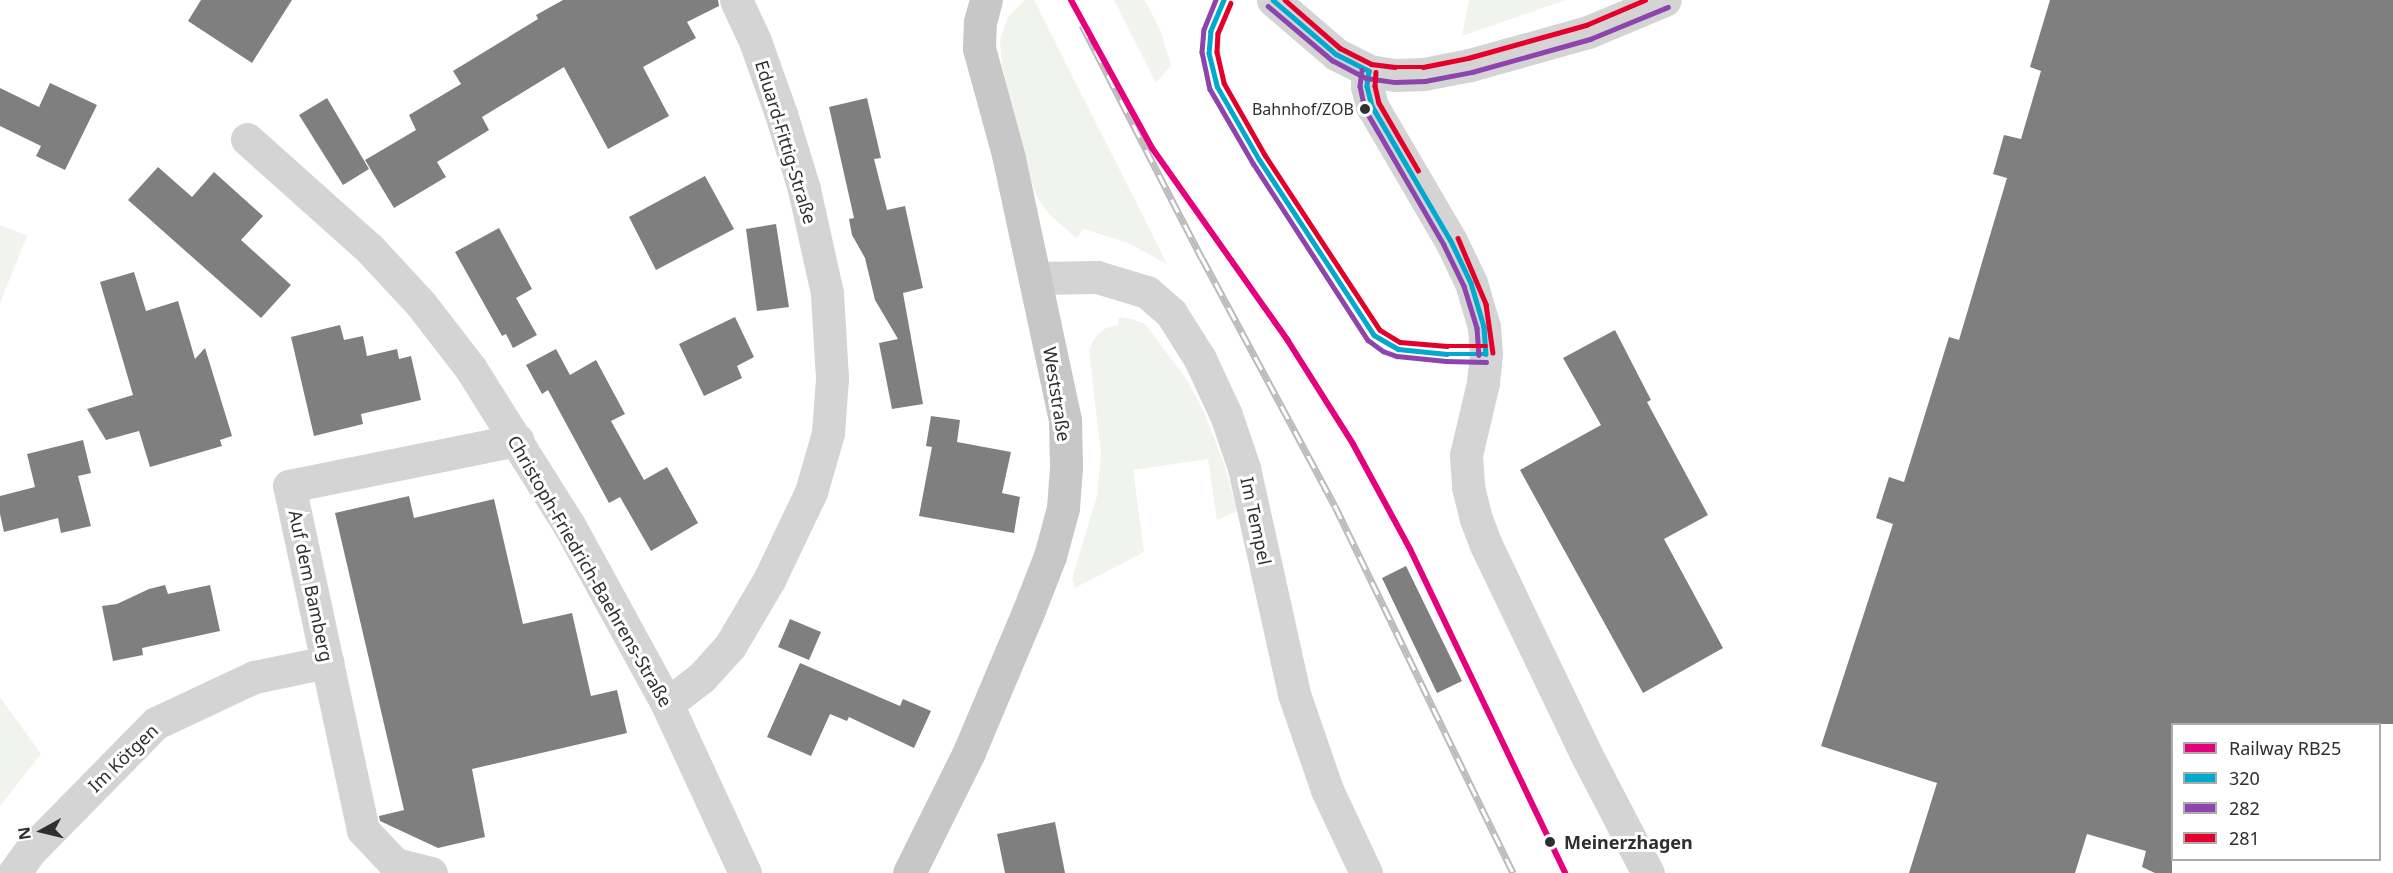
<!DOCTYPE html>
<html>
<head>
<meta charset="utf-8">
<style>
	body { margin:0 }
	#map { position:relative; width:2393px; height:873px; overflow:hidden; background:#fff; font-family:"Noto Sans",sans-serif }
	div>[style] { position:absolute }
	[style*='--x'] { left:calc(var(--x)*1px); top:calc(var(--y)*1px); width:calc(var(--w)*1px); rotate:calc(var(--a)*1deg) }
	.green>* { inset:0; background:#f1f4ed }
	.building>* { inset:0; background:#7f7f7f }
	.minor>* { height:33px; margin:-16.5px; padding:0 16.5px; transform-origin:16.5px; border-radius:16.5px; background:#d4d4d4 }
	.major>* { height:33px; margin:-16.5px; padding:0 16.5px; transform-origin:16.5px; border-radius:16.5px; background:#c7c7c7 }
	.rail>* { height:7px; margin-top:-3.5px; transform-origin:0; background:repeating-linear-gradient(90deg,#fff 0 14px,#bbb 0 28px); box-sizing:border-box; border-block:2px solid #bbb }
	.bus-1>* { height:4.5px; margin:-2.25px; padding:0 2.25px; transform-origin:2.25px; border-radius:2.25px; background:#00a9ce }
	.bus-2>* { height:4.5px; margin:-2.25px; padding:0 2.25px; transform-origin:2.25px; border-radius:2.25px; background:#8e44ad }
	.bus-3>* { height:4.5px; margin:-2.25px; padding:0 2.25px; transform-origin:2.25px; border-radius:2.25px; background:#e4002b }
	.rail-1>* { height:6px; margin:-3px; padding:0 3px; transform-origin:3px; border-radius:3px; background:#e5007d }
	.dots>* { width:16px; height:16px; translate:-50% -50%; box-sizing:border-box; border:3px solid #fff; border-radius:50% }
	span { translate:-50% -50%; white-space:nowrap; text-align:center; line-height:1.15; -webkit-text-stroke:6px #fff; paint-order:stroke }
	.bus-label { font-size:16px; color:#2f2f2f }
	.right { translate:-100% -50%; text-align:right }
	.street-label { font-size:18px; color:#2f2f2f }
	.stop-label { font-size:18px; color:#2f2f2f; font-weight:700 }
	.left { translate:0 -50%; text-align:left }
	.legend { position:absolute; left:2171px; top:723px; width:210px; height:138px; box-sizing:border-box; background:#fff; border:2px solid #acacac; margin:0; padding:8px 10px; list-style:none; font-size:18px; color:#2f2f2f }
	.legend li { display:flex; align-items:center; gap:12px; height:30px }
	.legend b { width:30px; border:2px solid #acacac }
	.north { position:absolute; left:12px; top:801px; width:60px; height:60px; -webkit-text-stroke:4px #fff; paint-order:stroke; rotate:262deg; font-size:16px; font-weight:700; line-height:24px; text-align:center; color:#2f2f2f }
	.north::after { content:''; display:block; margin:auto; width:21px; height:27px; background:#2f2f2f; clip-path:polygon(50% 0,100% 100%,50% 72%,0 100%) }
</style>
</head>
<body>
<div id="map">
	<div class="green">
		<i style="clip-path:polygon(1025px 0,1034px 0,1167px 264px,1128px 243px,1084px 229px,1076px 238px,1049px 214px,1037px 197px,1028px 173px,1002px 66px,1000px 40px,1008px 17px)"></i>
		<i style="clip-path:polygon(1114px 0,1144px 0,1148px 6px,1161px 32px,1171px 65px,1156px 83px)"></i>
		<i style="clip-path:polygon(1469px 0,1566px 0,1462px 36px)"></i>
		<i style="clip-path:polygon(0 225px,27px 236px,0 303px)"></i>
		<i style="clip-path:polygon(1118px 317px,1132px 319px,1145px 324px,1187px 380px,1204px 412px,1225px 466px,1237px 511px,1217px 520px,1208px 459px,1133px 470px,1144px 552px,1075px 588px,1072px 579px,1097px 496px,1101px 454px,1089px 350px,1096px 336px,1106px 328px,1118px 325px)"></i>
		<i style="clip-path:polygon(0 697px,41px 754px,0 806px)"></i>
	</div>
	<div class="building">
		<i style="clip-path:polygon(201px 0,292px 0,252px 63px,188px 21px)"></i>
		<i style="clip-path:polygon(563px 0,718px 0,719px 6px,687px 22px,696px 38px,643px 67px,669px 116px,608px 149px,564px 67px,482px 117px,489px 130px,437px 162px,446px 177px,394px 208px,365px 160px,416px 130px,409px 115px,461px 84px,453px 71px,538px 19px,536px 15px)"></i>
		<i style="clip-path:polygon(2050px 0,2393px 0,2393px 724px,2172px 724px,2172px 873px,2155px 873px,2142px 867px,2146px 851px,2087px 834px,2075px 873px,1909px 873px,1937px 783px,1821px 746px,1893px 524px,1876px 518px,1889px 477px,1904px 482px,1949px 337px,1959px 340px,2007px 178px,1993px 174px,2004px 135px,2021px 139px,2041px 71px,2030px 67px)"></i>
		<i style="clip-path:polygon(50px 83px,97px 105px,65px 170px,36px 156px,41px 146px,0 126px,0 88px,39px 107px)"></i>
		<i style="clip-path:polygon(327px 98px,369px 169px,343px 185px,299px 115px)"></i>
		<i style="clip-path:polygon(867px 98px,881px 158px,874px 159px,887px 210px,905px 206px,923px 288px,903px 293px,923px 404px,892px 409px,879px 343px,898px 339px,875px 300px,865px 258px,852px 235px,849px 219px,854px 218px,829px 107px)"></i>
		<i style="clip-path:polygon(158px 167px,192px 197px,214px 172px,263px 216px,241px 240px,291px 285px,261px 318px,128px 200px)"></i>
		<i style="clip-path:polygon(705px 176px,734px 229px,656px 270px,629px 217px)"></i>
		<i style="clip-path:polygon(776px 224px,789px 307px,757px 311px,746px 229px)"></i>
		<i style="clip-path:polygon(499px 228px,532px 289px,516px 298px,537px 335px,513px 348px,506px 334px,502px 336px,455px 252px)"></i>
		<i style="clip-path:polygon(134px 272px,146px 311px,178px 301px,195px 359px,205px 348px,232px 436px,220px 440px,222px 446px,150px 467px,139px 431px,106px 440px,87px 409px,133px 395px,100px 282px)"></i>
		<i style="clip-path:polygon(735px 317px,754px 357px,737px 366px,742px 378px,704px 396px,679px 344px)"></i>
		<i style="clip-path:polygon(340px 325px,344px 340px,363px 336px,367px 356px,397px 349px,399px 359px,411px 356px,421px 400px,361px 414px,363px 424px,314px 436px,291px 337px)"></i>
		<i style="clip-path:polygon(1615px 330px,1651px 400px,1647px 402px,1708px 515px,1664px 539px,1723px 648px,1643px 693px,1520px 470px,1601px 425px,1563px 358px)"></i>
		<i style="clip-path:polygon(556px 349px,570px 375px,596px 360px,625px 414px,611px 421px,644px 480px,667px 467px,698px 523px,651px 551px,620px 497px,609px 503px,548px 390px,542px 394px,526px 365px)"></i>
		<i style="clip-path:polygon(931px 416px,960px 420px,957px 442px,1011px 452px,1002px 493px,1020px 497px,1014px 533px,919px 516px,932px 447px,926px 446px)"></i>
		<i style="clip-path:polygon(83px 440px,91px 473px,78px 476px,91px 526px,61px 533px,58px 518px,4px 532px,0 514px,0 496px,35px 487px,27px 454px)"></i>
		<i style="clip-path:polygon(409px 496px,414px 518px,494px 499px,523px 624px,572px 613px,591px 696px,617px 690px,627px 733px,472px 769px,485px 837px,438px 848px,380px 821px,379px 816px,404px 810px,335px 513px)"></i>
		<i style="clip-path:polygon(1406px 566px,1462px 681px,1437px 693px,1382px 578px)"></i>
		<i style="clip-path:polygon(165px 585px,168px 594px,210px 585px,220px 631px,142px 648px,143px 655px,113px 661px,102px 606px,117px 604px,149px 589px)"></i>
		<i style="clip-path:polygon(790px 619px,821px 632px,809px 660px,778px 647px)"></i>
		<i style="clip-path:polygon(800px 663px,900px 706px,903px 699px,931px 711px,914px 748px,849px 717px,847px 721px,830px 714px,811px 756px,767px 737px)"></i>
		<i style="clip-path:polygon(1055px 822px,1065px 873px,1005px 873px,997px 834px)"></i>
	</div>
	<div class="minor">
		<i style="--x:1273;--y:0;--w:83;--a:40.6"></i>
		<i style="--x:1336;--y:54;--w:37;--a:27"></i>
		<i style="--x:1369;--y:71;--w:26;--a:9"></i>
		<i style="--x:1395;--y:75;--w:29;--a:-2"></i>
		<i style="--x:1424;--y:74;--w:47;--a:-11.1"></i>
		<i style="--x:1470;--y:65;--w:123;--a:-15.6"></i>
		<i style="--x:1588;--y:32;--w:83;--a:-22.6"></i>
		<i style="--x:1369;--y:71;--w:15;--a:98"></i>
		<i style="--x:1367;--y:86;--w:21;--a:76"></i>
		<i style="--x:1372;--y:106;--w:156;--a:59.7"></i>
		<i style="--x:1451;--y:241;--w:47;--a:64.5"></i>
		<i style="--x:1471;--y:283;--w:46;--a:73.5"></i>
		<i style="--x:1484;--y:327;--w:27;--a:86"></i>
		<i style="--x:1486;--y:354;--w:29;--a:96"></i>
		<i style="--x:1483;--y:383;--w:74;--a:103.3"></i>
		<i style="--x:1466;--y:455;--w:32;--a:86"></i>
		<i style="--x:1468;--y:487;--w:33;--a:76"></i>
		<i style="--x:1476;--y:519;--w:26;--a:69"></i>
		<i style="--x:1485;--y:543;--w:236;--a:64.4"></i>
		<i style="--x:1587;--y:756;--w:132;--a:62.5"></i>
		<i style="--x:247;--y:139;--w:162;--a:41.8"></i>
		<i style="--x:368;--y:247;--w:78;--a:47.1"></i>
		<i style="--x:421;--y:304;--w:82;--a:52.4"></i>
		<i style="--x:471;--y:369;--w:184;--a:57.9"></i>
		<i style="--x:569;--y:525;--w:204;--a:61.3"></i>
		<i style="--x:667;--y:704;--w:186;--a:65.2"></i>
		<i style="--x:1037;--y:278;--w:60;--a:-1"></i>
		<i style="--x:1097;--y:277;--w:52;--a:16.7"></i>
		<i style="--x:1147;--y:292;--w:32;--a:41"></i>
		<i style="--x:1171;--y:313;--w:54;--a:57.8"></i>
		<i style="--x:1200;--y:359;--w:62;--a:65.1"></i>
		<i style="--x:1226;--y:415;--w:56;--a:71.2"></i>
		<i style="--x:1244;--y:468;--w:231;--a:77.5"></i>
		<i style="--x:1294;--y:694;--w:102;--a:71"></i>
		<i style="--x:1327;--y:790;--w:92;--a:64.8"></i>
		<i style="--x:667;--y:704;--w:44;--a:-37.6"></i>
		<i style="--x:702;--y:677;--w:42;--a:-47.9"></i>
		<i style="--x:730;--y:646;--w:77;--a:-59.4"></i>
		<i style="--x:769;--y:580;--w:98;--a:-64.5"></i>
		<i style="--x:811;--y:492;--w:61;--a:-73.9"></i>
		<i style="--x:828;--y:433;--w:55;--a:-85.8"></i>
		<i style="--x:832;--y:378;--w:85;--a:-93.4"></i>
		<i style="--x:827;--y:293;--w:107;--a:-102.5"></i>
		<i style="--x:804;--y:189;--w:78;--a:-107"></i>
		<i style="--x:781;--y:114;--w:77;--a:-109.6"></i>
		<i style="--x:755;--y:41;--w:45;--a:-114.9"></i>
		<i style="--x:14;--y:873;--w:29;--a:-54"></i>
		<i style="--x:31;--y:850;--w:178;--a:-45.5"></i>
		<i style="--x:156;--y:723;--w:108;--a:-25.1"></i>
		<i style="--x:254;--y:677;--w:75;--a:-11.6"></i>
		<i style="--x:431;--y:873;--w:37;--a:-166"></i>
		<i style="--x:395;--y:864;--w:47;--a:-133.3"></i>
		<i style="--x:363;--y:830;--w:352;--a:-102.1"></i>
		<i style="--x:289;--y:486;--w:233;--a:-11.4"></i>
	</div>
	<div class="major">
		<i style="--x:909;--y:873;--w:135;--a:-63.6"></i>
		<i style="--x:969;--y:752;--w:149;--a:-67.1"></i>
		<i style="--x:1027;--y:615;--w:63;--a:-68.7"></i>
		<i style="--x:1050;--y:556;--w:50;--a:-74.8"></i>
		<i style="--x:1063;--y:508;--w:41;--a:-85.8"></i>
		<i style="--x:1066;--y:467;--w:47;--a:-91.2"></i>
		<i style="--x:1065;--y:420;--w:268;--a:-102.1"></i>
		<i style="--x:1009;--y:158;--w:114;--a:-105.3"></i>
		<i style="--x:979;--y:48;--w:26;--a:-88"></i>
		<i style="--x:980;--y:22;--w:23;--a:-75"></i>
	</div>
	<div class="rail">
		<i style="--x:1082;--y:25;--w:262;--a:62.8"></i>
		<i style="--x:1202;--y:258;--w:281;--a:61.8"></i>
		<i style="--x:1335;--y:506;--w:408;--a:64.1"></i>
	</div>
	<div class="bus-1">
		<i style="--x:1224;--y:0;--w:34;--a:113"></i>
		<i style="--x:1211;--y:31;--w:22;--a:95"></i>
		<i style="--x:1209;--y:53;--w:34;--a:76"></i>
		<i style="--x:1217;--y:86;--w:84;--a:60.1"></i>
		<i style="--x:1259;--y:159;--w:210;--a:56.8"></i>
		<i style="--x:1374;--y:335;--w:28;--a:30"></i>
		<i style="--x:1398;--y:349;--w:49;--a:5.8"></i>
		<i style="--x:1447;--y:354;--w:39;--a:0"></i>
		<i style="--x:1273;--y:0;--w:83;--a:40.6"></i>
		<i style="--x:1336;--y:54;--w:37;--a:27"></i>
		<i style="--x:1369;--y:71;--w:15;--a:98"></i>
		<i style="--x:1367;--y:86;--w:21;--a:76"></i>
		<i style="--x:1372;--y:106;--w:156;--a:59.7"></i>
		<i style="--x:1451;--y:241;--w:47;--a:64.5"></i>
		<i style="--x:1471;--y:283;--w:46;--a:73.5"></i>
		<i style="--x:1484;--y:327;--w:27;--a:86"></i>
	</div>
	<div class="bus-2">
		<i style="--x:1216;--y:0;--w:31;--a:112"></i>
		<i style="--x:1204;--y:29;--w:23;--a:95"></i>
		<i style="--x:1202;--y:52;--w:38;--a:78"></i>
		<i style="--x:1210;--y:89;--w:86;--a:59.8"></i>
		<i style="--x:1253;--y:163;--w:211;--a:57"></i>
		<i style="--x:1368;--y:340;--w:19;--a:36"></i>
		<i style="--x:1383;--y:351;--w:15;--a:20"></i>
		<i style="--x:1397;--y:356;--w:49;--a:5.8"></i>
		<i style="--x:1446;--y:361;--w:40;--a:1.4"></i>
		<i style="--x:1268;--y:6;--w:84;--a:40.2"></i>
		<i style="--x:1332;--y:60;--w:38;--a:28"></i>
		<i style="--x:1366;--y:78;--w:29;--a:8"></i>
		<i style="--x:1395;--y:82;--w:30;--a:-2"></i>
		<i style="--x:1425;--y:81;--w:48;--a:-10.8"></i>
		<i style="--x:1472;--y:72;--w:123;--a:-15.6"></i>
		<i style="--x:1590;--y:39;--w:84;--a:-22.3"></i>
		<i style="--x:1362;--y:70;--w:16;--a:97"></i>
		<i style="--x:1360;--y:86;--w:24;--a:78"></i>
		<i style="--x:1365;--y:109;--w:157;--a:59.8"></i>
		<i style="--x:1444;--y:245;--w:46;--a:64"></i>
		<i style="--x:1464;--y:286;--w:44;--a:72.8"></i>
		<i style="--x:1477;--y:328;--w:27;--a:86"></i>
	</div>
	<div class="bus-3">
		<i style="--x:1285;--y:0;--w:73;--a:41.1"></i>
		<i style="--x:1340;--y:48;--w:35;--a:27"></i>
		<i style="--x:1371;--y:64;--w:24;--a:7"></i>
		<i style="--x:1395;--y:67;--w:28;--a:0"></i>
		<i style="--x:1423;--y:67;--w:46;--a:-11.3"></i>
		<i style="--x:1468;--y:58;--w:123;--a:-15.6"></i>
		<i style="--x:1586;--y:25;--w:64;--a:-23"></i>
		<i style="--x:1231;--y:3;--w:33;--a:113"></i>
		<i style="--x:1218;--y:33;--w:19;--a:93"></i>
		<i style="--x:1217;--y:52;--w:32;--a:77"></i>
		<i style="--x:1224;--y:83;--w:83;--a:60.3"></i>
		<i style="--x:1265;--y:155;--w:209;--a:56.7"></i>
		<i style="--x:1380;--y:330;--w:23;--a:31"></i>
		<i style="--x:1400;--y:342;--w:47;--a:4.9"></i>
		<i style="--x:1447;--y:346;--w:39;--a:0"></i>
		<i style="--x:1376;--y:72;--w:14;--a:94"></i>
		<i style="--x:1375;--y:86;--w:17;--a:77"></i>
		<i style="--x:1379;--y:103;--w:78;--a:59.8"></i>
		<i style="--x:1458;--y:238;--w:72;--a:67"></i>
		<i style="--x:1486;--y:304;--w:49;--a:81.9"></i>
	</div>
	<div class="rail-1">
		<i style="--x:1071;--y:0;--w:169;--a:61.3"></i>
		<i style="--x:1152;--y:148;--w:236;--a:54.8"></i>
		<i style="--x:1288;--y:341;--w:122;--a:57.7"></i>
		<i style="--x:1353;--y:444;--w:119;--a:61.5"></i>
		<i style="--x:1410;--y:549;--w:359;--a:64.4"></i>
	</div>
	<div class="dots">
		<i style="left:1365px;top:109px;background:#2f2f2f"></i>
		<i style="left:1550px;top:842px;background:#2f2f2f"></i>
	</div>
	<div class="bus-label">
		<span class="right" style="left:1354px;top:109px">Bahnhof/ZOB</span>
	</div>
	<div class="street-label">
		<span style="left:786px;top:142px;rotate:73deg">Eduard-Fittig-Straße</span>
		<span style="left:1057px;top:394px;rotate:81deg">Weststraße</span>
		<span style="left:1256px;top:521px;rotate:78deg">Im Tempel</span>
		<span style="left:590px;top:571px;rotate:60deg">Christoph-Friedrich-Baehrens-Straße</span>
		<span style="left:311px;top:586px;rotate:78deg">Auf dem Bamberg</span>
		<span style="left:123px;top:758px;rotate:-44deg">Im Kötgen</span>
	</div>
	<div class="stop-label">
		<span class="left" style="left:1564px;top:842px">Meinerzhagen</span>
	</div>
	<ul class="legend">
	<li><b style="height:8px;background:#e5007d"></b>Railway RB25</li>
	<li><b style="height:8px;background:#00a9ce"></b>320</li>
	<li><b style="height:8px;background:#8e44ad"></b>282</li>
	<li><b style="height:8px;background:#e4002b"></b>281</li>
	</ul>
	<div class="north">N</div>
</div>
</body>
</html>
